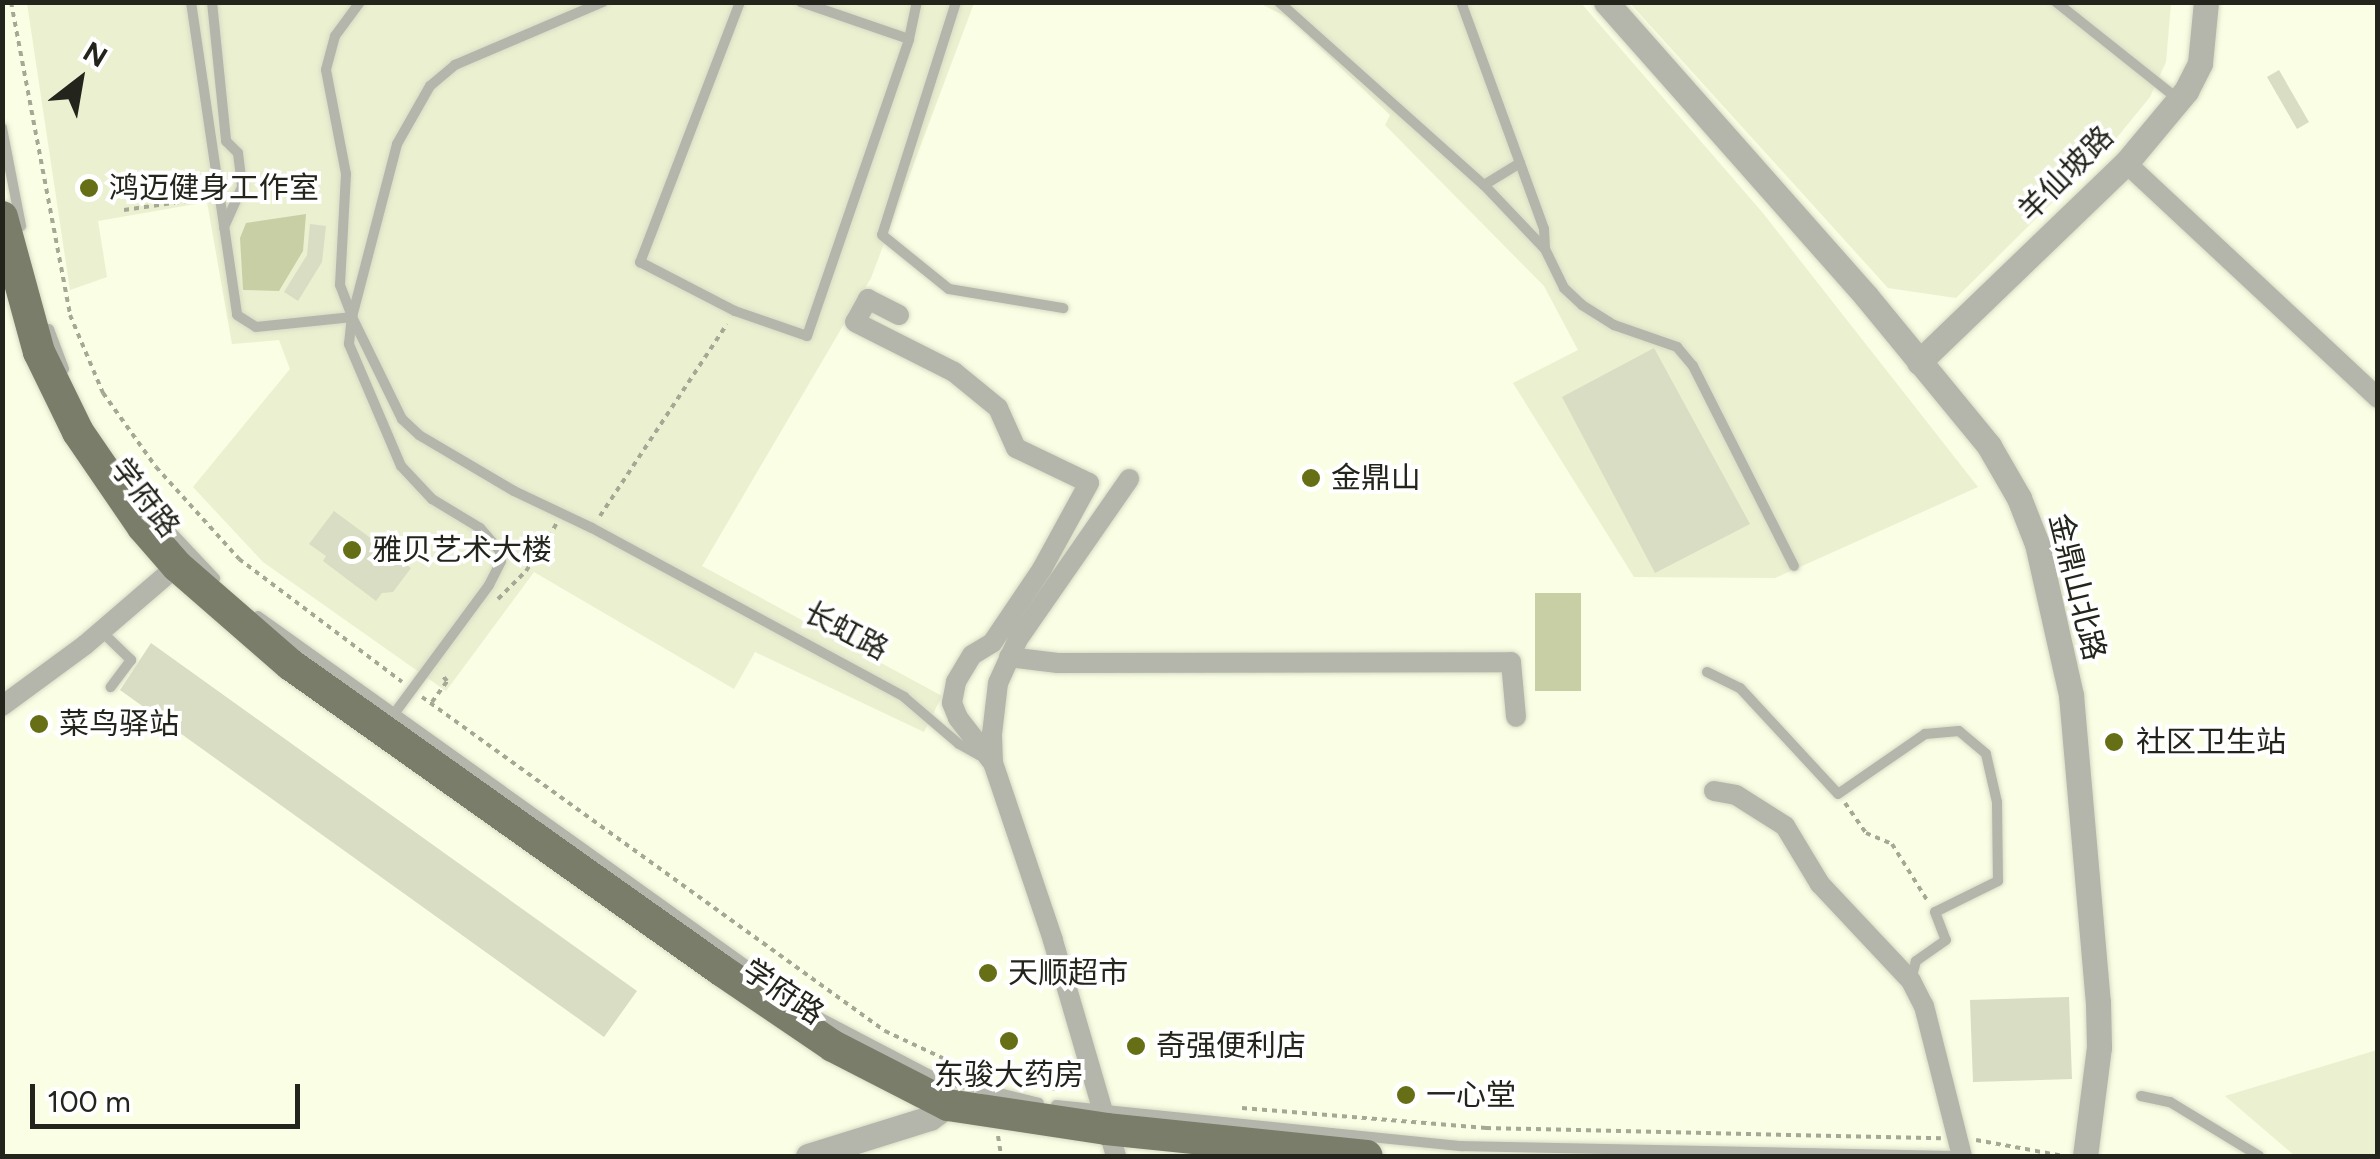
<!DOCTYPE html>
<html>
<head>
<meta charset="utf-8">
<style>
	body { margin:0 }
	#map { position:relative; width:2380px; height:1159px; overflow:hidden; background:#f9fee4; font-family:Figtree,"Noto Sans SC",sans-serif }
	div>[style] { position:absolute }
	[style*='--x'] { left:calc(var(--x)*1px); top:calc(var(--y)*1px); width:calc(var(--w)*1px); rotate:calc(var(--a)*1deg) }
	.built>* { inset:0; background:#eaf0d0 }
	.green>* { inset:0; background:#c8cfa4 }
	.building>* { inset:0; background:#d9ddc4 }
	.path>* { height:4px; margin-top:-2px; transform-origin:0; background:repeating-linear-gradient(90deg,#a5a895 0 5px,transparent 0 10px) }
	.roads { filter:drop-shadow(0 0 2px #d7dbc4) drop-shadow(0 0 2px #d7dbc4) }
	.service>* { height:10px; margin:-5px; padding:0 5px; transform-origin:5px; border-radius:5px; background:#b4b6ab }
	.minor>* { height:20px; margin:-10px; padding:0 10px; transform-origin:10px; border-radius:10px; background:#b4b6ab }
	.tertiary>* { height:25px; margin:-12.5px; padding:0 12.5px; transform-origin:12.5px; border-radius:12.5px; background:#b4b6ab }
	.primary>* { height:32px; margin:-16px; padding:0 16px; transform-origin:16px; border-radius:16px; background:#7a7d6a }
	.path-bridge>* { height:4px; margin-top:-2px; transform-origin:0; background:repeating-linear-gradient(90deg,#a5a895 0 5px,transparent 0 10px) }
	.dots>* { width:28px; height:28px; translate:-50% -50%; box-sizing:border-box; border:5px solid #fff; border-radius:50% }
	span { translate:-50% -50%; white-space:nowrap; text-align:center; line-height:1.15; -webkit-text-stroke:8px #fff; paint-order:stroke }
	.street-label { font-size:30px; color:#23251c }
	.poi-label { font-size:30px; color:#23251c }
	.left { translate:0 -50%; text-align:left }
	.frame { position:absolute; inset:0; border:5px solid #23251c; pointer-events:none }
	.north { position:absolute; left:30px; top:30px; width:100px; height:100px; -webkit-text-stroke:8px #fff; paint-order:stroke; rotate:31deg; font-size:28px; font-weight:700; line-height:40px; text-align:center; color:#23251c }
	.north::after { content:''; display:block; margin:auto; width:35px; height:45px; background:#23251c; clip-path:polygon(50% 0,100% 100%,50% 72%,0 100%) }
	.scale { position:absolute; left:30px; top:1084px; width:270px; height:45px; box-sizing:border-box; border:5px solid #23251c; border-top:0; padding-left:12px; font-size:30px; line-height:35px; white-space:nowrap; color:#23251c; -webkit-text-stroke:8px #fff; paint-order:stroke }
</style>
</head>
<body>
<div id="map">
	<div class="built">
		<i style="clip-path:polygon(27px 3px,974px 3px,871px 278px,702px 566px,942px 696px,924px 732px,755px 652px,734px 689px,534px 572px,446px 691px,263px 562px,193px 487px,290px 369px,279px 340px,232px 344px,207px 202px,98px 221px,107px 277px,70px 290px)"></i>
		<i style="clip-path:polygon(1259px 3px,1581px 3px,1762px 212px,1978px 487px,1775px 578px,1634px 577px,1513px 383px,1578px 350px,1544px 286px,1385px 125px,1390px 115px,1289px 18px)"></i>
		<i style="clip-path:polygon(1630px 3px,2171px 3px,2166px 62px,2150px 97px,2114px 141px,1956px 298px,1888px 288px)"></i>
		<i style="clip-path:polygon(2377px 1050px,2377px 1156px,2295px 1156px,2225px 1096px)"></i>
	</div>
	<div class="green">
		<i style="clip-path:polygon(306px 214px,303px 251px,279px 291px,243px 290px,240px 238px,246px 223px)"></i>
		<i style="clip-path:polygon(1535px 593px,1581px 593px,1581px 691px,1535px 691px)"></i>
	</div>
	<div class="building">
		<i style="clip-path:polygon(2279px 70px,2309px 122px,2297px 129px,2267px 77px)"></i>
		<i style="clip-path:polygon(310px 224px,326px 226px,322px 262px,298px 301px,284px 292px,307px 255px)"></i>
		<i style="clip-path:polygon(1654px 348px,1750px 524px,1655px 573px,1562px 397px)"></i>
		<i style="clip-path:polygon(334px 511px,411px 568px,393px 592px,382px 593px,376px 601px,323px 561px,326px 556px,309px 544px)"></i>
		<i style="clip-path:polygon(151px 643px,637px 991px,604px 1037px,120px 690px)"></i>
		<i style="clip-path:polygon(2069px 997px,2072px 1079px,1973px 1082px,1970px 1000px)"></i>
	</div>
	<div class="path">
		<i style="--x:11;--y:2;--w:319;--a:79.3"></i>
		<i style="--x:70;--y:315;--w:85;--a:67.1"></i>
		<i style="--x:103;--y:393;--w:91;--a:54.4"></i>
		<i style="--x:156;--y:467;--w:124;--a:47.9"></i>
		<i style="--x:239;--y:559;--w:204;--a:37"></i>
		<i style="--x:124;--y:210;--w:84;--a:-8.2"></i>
		<i style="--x:600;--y:516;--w:230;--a:-56.5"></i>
		<i style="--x:544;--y:546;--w:26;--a:-61"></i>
		<i style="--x:498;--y:599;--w:40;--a:-45"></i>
		<i style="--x:526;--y:571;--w:30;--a:-56"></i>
		<i style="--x:422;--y:697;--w:571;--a:35.81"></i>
		<i style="--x:885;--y:1031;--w:89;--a:25.1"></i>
		<i style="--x:432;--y:702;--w:26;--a:-54"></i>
		<i style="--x:447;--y:681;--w:8;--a:-130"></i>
		<i style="--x:1845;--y:803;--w:37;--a:55"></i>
		<i style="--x:1866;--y:833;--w:28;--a:23"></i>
		<i style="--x:1892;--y:844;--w:66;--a:58"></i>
		<i style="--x:1033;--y:1085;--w:25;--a:9"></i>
		<i style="--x:1242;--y:1108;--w:245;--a:4.7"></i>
		<i style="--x:1486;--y:1128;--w:455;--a:1.3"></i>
		<i style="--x:998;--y:1136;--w:20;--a:81"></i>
		<i style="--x:1976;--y:1140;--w:89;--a:10.3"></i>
	</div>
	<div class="roads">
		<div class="service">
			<i style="--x:191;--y:2;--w:316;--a:81.6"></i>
			<i style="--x:237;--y:315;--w:22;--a:32"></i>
			<i style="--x:256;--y:327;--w:97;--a:-5.9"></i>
			<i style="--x:212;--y:2;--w:140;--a:84.2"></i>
			<i style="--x:226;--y:141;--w:17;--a:45"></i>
			<i style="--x:238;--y:153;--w:34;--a:83"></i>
			<i style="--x:242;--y:187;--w:44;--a:114.2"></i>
			<i style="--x:360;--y:2;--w:42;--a:126.3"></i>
			<i style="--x:335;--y:36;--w:35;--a:105"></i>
			<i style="--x:326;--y:70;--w:106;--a:79.1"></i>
			<i style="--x:346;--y:174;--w:111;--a:93.1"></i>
			<i style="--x:340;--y:285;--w:34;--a:69"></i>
			<i style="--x:352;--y:317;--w:114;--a:63.9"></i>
			<i style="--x:402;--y:419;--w:23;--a:43"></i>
			<i style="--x:419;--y:435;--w:110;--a:30.5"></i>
			<i style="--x:514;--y:491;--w:86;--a:25.4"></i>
			<i style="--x:592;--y:528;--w:355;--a:28.4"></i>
			<i style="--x:904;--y:697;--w:72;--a:40.5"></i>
			<i style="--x:959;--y:744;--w:23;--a:29"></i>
			<i style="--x:740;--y:2;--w:279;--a:111"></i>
			<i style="--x:640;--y:262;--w:107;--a:27.3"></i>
			<i style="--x:735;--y:311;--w:76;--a:19.1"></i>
			<i style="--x:807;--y:336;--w:314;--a:-71"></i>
			<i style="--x:909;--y:39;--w:38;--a:-78"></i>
			<i style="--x:801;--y:2;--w:114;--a:18.9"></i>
			<i style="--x:956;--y:2;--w:244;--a:107.6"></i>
			<i style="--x:882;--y:235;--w:86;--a:38.9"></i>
			<i style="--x:949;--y:289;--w:116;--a:9.5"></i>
			<i style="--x:1279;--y:2;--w:275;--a:41.8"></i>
			<i style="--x:1484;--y:185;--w:42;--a:-31.4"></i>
			<i style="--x:1520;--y:163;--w:171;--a:-110.1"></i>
			<i style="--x:2056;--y:2;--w:156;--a:38.5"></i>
			<i style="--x:2;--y:128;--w:100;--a:79"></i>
			<i style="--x:1520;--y:163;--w:70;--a:70"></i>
			<i style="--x:1544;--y:229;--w:19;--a:87"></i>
			<i style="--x:1484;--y:185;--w:88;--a:46.4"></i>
			<i style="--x:1545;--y:249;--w:43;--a:64"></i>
			<i style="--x:1564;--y:288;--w:25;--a:43"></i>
			<i style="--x:1582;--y:305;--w:38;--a:32"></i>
			<i style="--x:1614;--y:325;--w:67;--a:19.2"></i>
			<i style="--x:1677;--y:347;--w:25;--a:50"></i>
			<i style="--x:1693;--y:366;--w:224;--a:63.2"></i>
			<i style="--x:49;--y:329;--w:43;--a:69.4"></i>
			<i style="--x:148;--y:507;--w:98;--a:46.7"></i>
			<i style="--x:258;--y:616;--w:690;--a:35.56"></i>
			<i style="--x:819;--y:1017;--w:130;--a:27.6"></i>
			<i style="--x:934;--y:1077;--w:108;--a:13.9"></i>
			<i style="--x:101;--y:631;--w:42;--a:44"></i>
			<i style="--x:131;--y:660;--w:34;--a:127"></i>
			<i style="--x:1707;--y:672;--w:37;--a:26"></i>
			<i style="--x:1740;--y:688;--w:144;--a:47.2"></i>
			<i style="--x:1838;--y:794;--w:106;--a:-34.6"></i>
			<i style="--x:1925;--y:734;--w:34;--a:-5"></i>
			<i style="--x:1959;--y:731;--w:35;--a:40"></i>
			<i style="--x:1986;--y:754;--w:49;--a:77.1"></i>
			<i style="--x:1997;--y:802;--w:79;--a:89.3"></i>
			<i style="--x:1998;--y:881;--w:70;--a:153.8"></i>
			<i style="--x:1935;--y:912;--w:30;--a:69"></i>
			<i style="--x:1946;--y:940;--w:37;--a:145"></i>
			<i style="--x:1916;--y:961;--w:20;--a:105"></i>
			<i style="--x:391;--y:718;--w:165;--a:-53.6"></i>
			<i style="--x:489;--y:585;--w:27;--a:-63"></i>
			<i style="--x:501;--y:561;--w:10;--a:-96"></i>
			<i style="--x:500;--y:551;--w:30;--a:-131"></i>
			<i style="--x:480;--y:528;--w:56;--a:-148.9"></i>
			<i style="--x:432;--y:499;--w:45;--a:-133.2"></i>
			<i style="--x:401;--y:466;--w:133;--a:-113.1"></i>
			<i style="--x:349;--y:344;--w:27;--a:-84"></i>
			<i style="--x:352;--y:317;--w:179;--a:-75.4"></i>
			<i style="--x:397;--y:144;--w:67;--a:-60.4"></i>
			<i style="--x:430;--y:86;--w:33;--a:-40"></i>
			<i style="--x:455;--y:65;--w:161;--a:-23.1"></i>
			<i style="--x:2141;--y:1096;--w:30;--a:12"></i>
			<i style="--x:2170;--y:1102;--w:104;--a:31.2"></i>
			<i style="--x:1056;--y:1105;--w:408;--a:5.8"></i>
			<i style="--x:1462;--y:1146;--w:500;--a:1.15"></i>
		</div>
		<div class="minor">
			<i style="--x:2126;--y:163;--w:345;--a:43"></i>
			<i style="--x:899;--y:315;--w:35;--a:-153"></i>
			<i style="--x:868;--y:299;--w:26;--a:119"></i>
			<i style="--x:855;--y:322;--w:111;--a:26.8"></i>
			<i style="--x:954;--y:372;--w:57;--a:39.3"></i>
			<i style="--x:998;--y:408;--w:44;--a:65.8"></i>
			<i style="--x:1016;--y:448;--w:81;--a:25.6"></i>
			<i style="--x:1089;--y:483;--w:98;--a:118.7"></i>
			<i style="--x:1042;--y:569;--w:89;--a:124"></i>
			<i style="--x:992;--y:643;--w:23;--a:149"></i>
			<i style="--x:972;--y:655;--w:31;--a:121"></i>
			<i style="--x:956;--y:682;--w:21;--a:101"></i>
			<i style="--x:952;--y:703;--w:16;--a:68"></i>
			<i style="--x:958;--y:718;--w:57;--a:52.1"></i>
			<i style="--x:1009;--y:657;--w:49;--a:7"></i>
			<i style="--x:1058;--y:663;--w:453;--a:-0.1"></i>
			<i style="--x:1511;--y:662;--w:55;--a:84.8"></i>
			<i style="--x:2;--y:706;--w:103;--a:-36.3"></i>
			<i style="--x:85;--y:645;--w:121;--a:-40.7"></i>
			<i style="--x:1714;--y:791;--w:22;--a:10"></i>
			<i style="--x:1736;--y:795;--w:58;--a:32.3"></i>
			<i style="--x:1785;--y:826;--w:68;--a:58.9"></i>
			<i style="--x:1820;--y:884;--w:133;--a:46.8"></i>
			<i style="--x:1911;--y:981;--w:28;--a:63"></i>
			<i style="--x:1924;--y:1006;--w:155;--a:75.8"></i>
			<i style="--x:1116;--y:1156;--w:225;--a:-106.3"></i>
			<i style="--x:1053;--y:940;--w:187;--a:-108.7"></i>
			<i style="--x:993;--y:763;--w:29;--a:-92"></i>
			<i style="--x:992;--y:734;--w:51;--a:-83.3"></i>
			<i style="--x:998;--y:683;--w:48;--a:-65.6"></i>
			<i style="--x:1018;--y:639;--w:195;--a:-55.2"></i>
		</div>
		<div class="tertiary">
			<i style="--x:1606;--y:2;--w:392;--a:48.5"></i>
			<i style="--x:1866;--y:296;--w:194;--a:50.6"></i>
			<i style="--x:1989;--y:446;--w:60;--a:60"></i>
			<i style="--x:2019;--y:498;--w:49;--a:68.6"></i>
			<i style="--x:2037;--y:544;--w:155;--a:77.3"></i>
			<i style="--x:2071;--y:695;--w:308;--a:85"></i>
			<i style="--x:2098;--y:1002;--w:45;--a:88.7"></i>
			<i style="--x:2099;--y:1047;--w:110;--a:97.3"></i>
			<i style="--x:1919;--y:362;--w:287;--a:-43.9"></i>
			<i style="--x:2126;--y:163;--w:94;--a:-50.2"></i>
			<i style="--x:2186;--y:91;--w:31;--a:-63"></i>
			<i style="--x:2200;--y:63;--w:61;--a:-84.4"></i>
			<i style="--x:808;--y:1156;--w:128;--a:-17.3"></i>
			<i style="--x:930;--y:1118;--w:22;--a:-36"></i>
		</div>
		<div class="primary">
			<i style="--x:2;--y:217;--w:140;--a:74.7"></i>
			<i style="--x:39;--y:352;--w:89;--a:64"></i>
			<i style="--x:78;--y:432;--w:115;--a:55.6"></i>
			<i style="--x:143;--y:527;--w:52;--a:48.9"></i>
			<i style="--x:177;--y:566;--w:151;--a:41"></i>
			<i style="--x:291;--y:665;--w:527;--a:35.35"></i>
			<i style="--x:721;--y:970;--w:135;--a:34.2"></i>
			<i style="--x:833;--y:1046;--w:129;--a:27.2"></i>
			<i style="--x:948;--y:1105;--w:160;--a:8.6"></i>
			<i style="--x:1106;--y:1129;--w:262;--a:5.9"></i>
		</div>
	</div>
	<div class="path-bridge">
		<i style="--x:537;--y:558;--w:7;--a:-153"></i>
		<i style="--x:531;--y:555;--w:14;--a:-60"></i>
		<i style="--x:538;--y:543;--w:6;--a:31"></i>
	</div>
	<div class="dots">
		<i style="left:89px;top:188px;background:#666f16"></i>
		<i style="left:1311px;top:478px;background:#666f16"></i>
		<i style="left:352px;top:550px;background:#666f16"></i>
		<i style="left:39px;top:724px;background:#666f16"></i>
		<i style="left:2114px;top:742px;background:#666f16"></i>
		<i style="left:988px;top:973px;background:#666f16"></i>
		<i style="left:1009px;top:1041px;background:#666f16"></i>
		<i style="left:1136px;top:1046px;background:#666f16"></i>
		<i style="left:1406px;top:1095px;background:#666f16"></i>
	</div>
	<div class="street-label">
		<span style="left:2066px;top:174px;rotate:-45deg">羊仙坡路</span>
		<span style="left:145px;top:498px;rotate:52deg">学府路</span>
		<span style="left:2077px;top:587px;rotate:76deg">金鼎山北路</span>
		<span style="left:846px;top:631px;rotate:28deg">长虹路</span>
		<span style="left:783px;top:992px;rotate:34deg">学府路</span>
	</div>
	<div class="poi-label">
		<span class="left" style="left:109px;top:188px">鸿迈健身工作室</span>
		<span class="left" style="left:1331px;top:478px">金鼎山</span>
		<span class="left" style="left:372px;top:550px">雅贝艺术大楼</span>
		<span class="left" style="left:59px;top:724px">菜鸟驿站</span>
		<span class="left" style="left:2136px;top:742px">社区卫生站</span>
		<span class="left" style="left:1008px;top:973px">天顺超市</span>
		<span class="left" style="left:1156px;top:1046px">奇强便利店</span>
		<span style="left:1009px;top:1075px">东骏大药房</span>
		<span class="left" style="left:1426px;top:1095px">一心堂</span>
	</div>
	<div class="frame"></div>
	<div class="north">N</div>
	<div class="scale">100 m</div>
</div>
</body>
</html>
